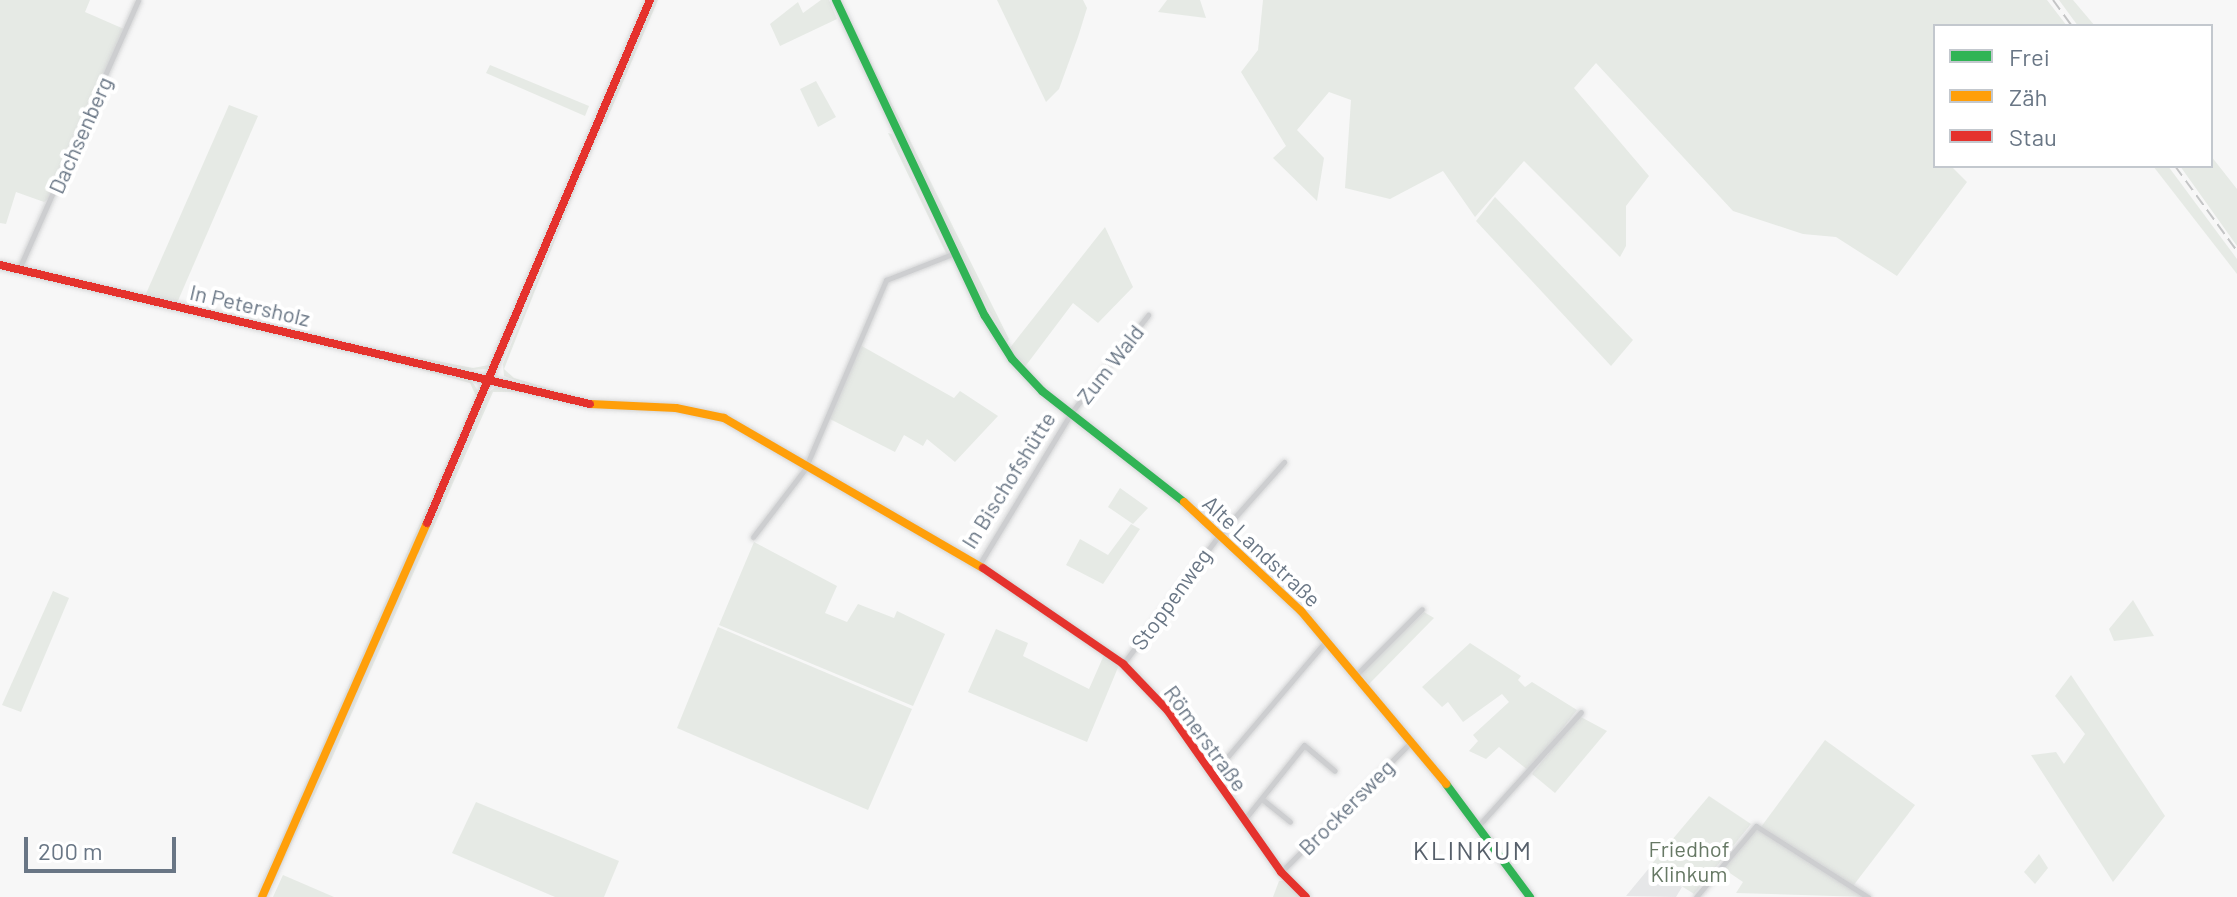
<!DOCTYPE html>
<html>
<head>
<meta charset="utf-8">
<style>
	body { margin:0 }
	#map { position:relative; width:2237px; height:897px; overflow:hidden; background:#f7f7f7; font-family:Barlow,sans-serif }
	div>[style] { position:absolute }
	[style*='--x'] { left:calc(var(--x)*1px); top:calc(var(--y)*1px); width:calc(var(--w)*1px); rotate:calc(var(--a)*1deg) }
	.built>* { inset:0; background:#e6e7e8 }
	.green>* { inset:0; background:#e6eae5 }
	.roads { filter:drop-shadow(0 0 2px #d3d4d5) drop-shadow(0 0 2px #d3d4d5) }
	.street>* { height:5px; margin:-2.5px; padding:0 2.5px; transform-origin:2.5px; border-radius:2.5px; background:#cdced0 }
	.fast>* { height:8px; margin:-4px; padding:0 4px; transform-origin:4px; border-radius:4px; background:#30b455 }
	.slow>* { height:8px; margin:-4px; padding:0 4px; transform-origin:4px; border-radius:4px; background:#ff9f0a }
	.jam>* { height:8px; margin:-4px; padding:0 4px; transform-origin:4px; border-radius:4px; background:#e5322d }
	.rail>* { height:2px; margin-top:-1px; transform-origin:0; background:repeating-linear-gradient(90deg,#c4c5c6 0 12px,transparent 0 18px) }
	span { translate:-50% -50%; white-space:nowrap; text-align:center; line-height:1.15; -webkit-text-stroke:8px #fff; paint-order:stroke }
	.street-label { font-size:22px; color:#697685 }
	.park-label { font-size:22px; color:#667864 }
	.quarter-label { font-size:26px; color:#57606b; letter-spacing:2px }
	.legend { position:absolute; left:1933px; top:24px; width:280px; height:144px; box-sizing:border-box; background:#fff; border:2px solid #c3c8ce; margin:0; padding:10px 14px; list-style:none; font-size:24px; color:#697685 }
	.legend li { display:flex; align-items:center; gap:16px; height:40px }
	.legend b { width:40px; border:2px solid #c3c8ce }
	.scale { position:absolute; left:24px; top:837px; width:152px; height:36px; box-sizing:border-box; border:4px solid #697685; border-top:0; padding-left:10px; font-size:24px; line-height:28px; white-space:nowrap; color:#697685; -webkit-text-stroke:6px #fff; paint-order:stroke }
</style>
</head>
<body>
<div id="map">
	<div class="built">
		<i style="clip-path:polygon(1650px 867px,1682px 887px,1676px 897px,1626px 896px)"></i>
	</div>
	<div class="green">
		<i style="clip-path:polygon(0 0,90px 0,85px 12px,124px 29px,50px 198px,44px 202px,16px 192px,6px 224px,0 223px)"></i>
		<i style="clip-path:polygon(654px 0,658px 0,605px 124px,603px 121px)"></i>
		<i style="clip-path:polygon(821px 0,829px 0,837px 19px,780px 46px,770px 24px,798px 2px,803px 13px)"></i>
		<i style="clip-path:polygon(840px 0,1009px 339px,1007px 343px,982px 298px)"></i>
		<i style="clip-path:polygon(997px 0,1083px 0,1087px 8px,1078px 37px,1059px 89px,1046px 102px)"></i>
		<i style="clip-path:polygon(1167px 0,1200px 0,1206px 18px,1158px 12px)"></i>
		<i style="clip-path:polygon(1263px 0,2047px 0,2067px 26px,1935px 26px,1935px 166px,1951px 166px,1967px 182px,1897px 276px,1836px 237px,1803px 234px,1733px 211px,1596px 63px,1574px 88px,1649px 176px,1626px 206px,1626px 246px,1620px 257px,1524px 161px,1475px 217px,1443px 171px,1390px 199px,1345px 188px,1351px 100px,1329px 92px,1297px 130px,1324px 158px,1317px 201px,1273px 158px,1286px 146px,1241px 72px,1258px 50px)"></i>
		<i style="clip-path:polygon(2059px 0,2073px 0,2095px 26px,2078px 26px)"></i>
		<i style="clip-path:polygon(490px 65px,589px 106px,585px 116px,486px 73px)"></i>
		<i style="clip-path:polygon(816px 81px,836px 117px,818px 127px,800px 89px)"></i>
		<i style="clip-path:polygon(229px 105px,258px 116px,177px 303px,145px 296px)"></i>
		<i style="clip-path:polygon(592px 130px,491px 369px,465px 370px,354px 345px,473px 368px,489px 365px)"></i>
		<i style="clip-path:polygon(598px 131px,504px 369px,514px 378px,598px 403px,535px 392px,493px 392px,332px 758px,266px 897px,489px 392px,498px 385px,539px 389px,504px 376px,503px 364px)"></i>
		<i style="clip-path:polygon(888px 133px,892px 134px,949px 254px,947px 255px)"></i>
		<i style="clip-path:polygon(2211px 156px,2237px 189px,2237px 246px,2180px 166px,2211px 166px)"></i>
		<i style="clip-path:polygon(2153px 166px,2168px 166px,2237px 259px,2237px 274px)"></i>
		<i style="clip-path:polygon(1495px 197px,1633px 340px,1611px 366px,1476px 221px)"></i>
		<i style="clip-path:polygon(1105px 227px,1133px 287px,1098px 323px,1073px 303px,1024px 368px,1009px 349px)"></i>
		<i style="clip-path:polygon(860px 345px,954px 398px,960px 391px,998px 416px,955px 462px,927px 439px,923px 446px,904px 435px,895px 452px,828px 418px)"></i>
		<i style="clip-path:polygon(355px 352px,471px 380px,480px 394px,374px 645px,256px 897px,476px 396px,470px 383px)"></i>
		<i style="clip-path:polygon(1120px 488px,1148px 508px,1133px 524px,1108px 507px)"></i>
		<i style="clip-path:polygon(1131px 524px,1140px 529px,1103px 584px,1066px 565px,1080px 539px,1108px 555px)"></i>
		<i style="clip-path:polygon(754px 542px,837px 586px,825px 613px,847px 622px,858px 604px,894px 618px,897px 611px,945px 634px,913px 706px,719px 625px)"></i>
		<i style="clip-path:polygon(53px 591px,69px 598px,21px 712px,2px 705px)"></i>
		<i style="clip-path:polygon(2133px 600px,2154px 636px,2114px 641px,2109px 629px)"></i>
		<i style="clip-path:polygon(1424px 612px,1434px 618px,1369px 684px,1361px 674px)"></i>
		<i style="clip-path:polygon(718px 627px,912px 709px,868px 810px,677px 728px)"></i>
		<i style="clip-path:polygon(996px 629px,1028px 643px,1023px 656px,1089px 689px,1104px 655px,1119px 665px,1087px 742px,968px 692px)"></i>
		<i style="clip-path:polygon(1470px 643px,1521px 676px,1518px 680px,1525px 687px,1532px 682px,1577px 710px,1529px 771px,1499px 747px,1486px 759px,1469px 751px,1478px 741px,1473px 735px,1509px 702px,1502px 694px,1463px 722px,1448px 702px,1442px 707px,1422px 687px)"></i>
		<i style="clip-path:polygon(2071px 675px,2165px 816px,2113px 882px,2031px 755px,2056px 752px,2064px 764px,2085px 734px,2055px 696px)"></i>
		<i style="clip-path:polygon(1579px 716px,1607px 731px,1555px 793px,1532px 774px)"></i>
		<i style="clip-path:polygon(1825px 740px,1915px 805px,1853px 886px,1761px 827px)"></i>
		<i style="clip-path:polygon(1709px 796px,1751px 824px,1694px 894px,1650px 866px)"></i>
		<i style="clip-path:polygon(476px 802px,619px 861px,604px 897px,555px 897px,452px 853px)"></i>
		<i style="clip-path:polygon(1756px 827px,1865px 897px,1736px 893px,1743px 882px,1721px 867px)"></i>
		<i style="clip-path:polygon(2039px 854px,2048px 868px,2035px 884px,2024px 872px)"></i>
		<i style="clip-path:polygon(283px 875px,334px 897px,273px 897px)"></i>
		<i style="clip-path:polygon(1279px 881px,1284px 881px,1301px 897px,1273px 897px)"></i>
	</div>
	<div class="roads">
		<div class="street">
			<i style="--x:19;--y:269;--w:294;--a:-66.1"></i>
			<i style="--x:753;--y:537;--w:86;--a:-52.6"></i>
			<i style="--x:805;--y:469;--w:206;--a:-66.8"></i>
			<i style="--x:886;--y:280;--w:74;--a:-21.4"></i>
			<i style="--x:979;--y:565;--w:178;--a:-58.8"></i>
			<i style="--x:1071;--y:413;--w:125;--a:-51.8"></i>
			<i style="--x:1123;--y:664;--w:161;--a:-53.3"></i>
			<i style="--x:1219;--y:535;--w:98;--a:-48.3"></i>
			<i style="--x:1356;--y:675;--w:93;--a:-45"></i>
			<i style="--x:1212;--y:775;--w:177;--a:-49.6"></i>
			<i style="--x:1262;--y:799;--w:36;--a:39"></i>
			<i style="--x:1244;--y:820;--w:96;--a:-51.3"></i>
			<i style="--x:1304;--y:745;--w:40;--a:40"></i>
			<i style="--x:1479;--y:825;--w:152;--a:-47.9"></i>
			<i style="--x:1281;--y:872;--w:184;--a:-45"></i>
			<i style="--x:1696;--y:897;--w:93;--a:-49.8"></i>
			<i style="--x:1756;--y:826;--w:133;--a:32.4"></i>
		</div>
		<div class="fast">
			<i style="--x:836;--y:0;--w:349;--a:64.8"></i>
			<i style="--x:985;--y:316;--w:51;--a:57.9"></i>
			<i style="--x:1012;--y:359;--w:44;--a:46.8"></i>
			<i style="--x:1042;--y:391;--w:180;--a:38"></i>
			<i style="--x:1446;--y:784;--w:141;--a:53.4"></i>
		</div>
		<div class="slow">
			<i style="--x:590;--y:404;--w:86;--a:2.7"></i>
			<i style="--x:676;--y:408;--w:49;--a:11.8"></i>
			<i style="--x:724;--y:418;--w:299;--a:30.1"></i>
			<i style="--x:1184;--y:502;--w:160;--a:43"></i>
			<i style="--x:1301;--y:611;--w:226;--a:50"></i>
			<i style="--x:262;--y:897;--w:409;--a:-66.2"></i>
		</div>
		<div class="jam">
			<i style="--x:0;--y:265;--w:606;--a:13.26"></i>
			<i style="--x:427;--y:523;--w:569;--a:-66.91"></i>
			<i style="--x:983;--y:568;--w:170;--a:34.4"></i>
			<i style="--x:1123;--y:664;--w:65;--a:46.2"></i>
			<i style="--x:1168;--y:711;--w:197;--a:54.9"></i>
			<i style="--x:1281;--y:872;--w:35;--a:45"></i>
		</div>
	</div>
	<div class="rail">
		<i style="--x:2053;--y:0;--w:32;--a:54"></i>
		<i style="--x:2175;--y:166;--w:105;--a:53.9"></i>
	</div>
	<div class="street-label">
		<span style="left:80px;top:135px;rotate:-66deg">Dachsenberg</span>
		<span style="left:250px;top:305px;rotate:13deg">In Petersholz</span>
		<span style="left:1110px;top:364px;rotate:-52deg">Zum Wald</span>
		<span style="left:1008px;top:480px;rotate:-58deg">In Bischofshütte</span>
		<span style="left:1262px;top:551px;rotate:43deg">Alte Landstraße</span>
		<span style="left:1171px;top:599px;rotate:-54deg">Stoppenweg</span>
		<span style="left:1206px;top:738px;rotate:54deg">Römerstraße</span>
		<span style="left:1346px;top:807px;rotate:-45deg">Brockersweg</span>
	</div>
	<div class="park-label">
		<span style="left:1689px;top:861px">Friedhof<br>Klinkum</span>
	</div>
	<div class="quarter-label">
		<span style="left:1473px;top:850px">KLINKUM</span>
	</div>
	<ul class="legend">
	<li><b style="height:10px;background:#30b455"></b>Frei</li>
	<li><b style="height:10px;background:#ff9f0a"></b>Zäh</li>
	<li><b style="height:10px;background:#e5322d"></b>Stau</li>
	</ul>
	<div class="scale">200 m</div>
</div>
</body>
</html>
